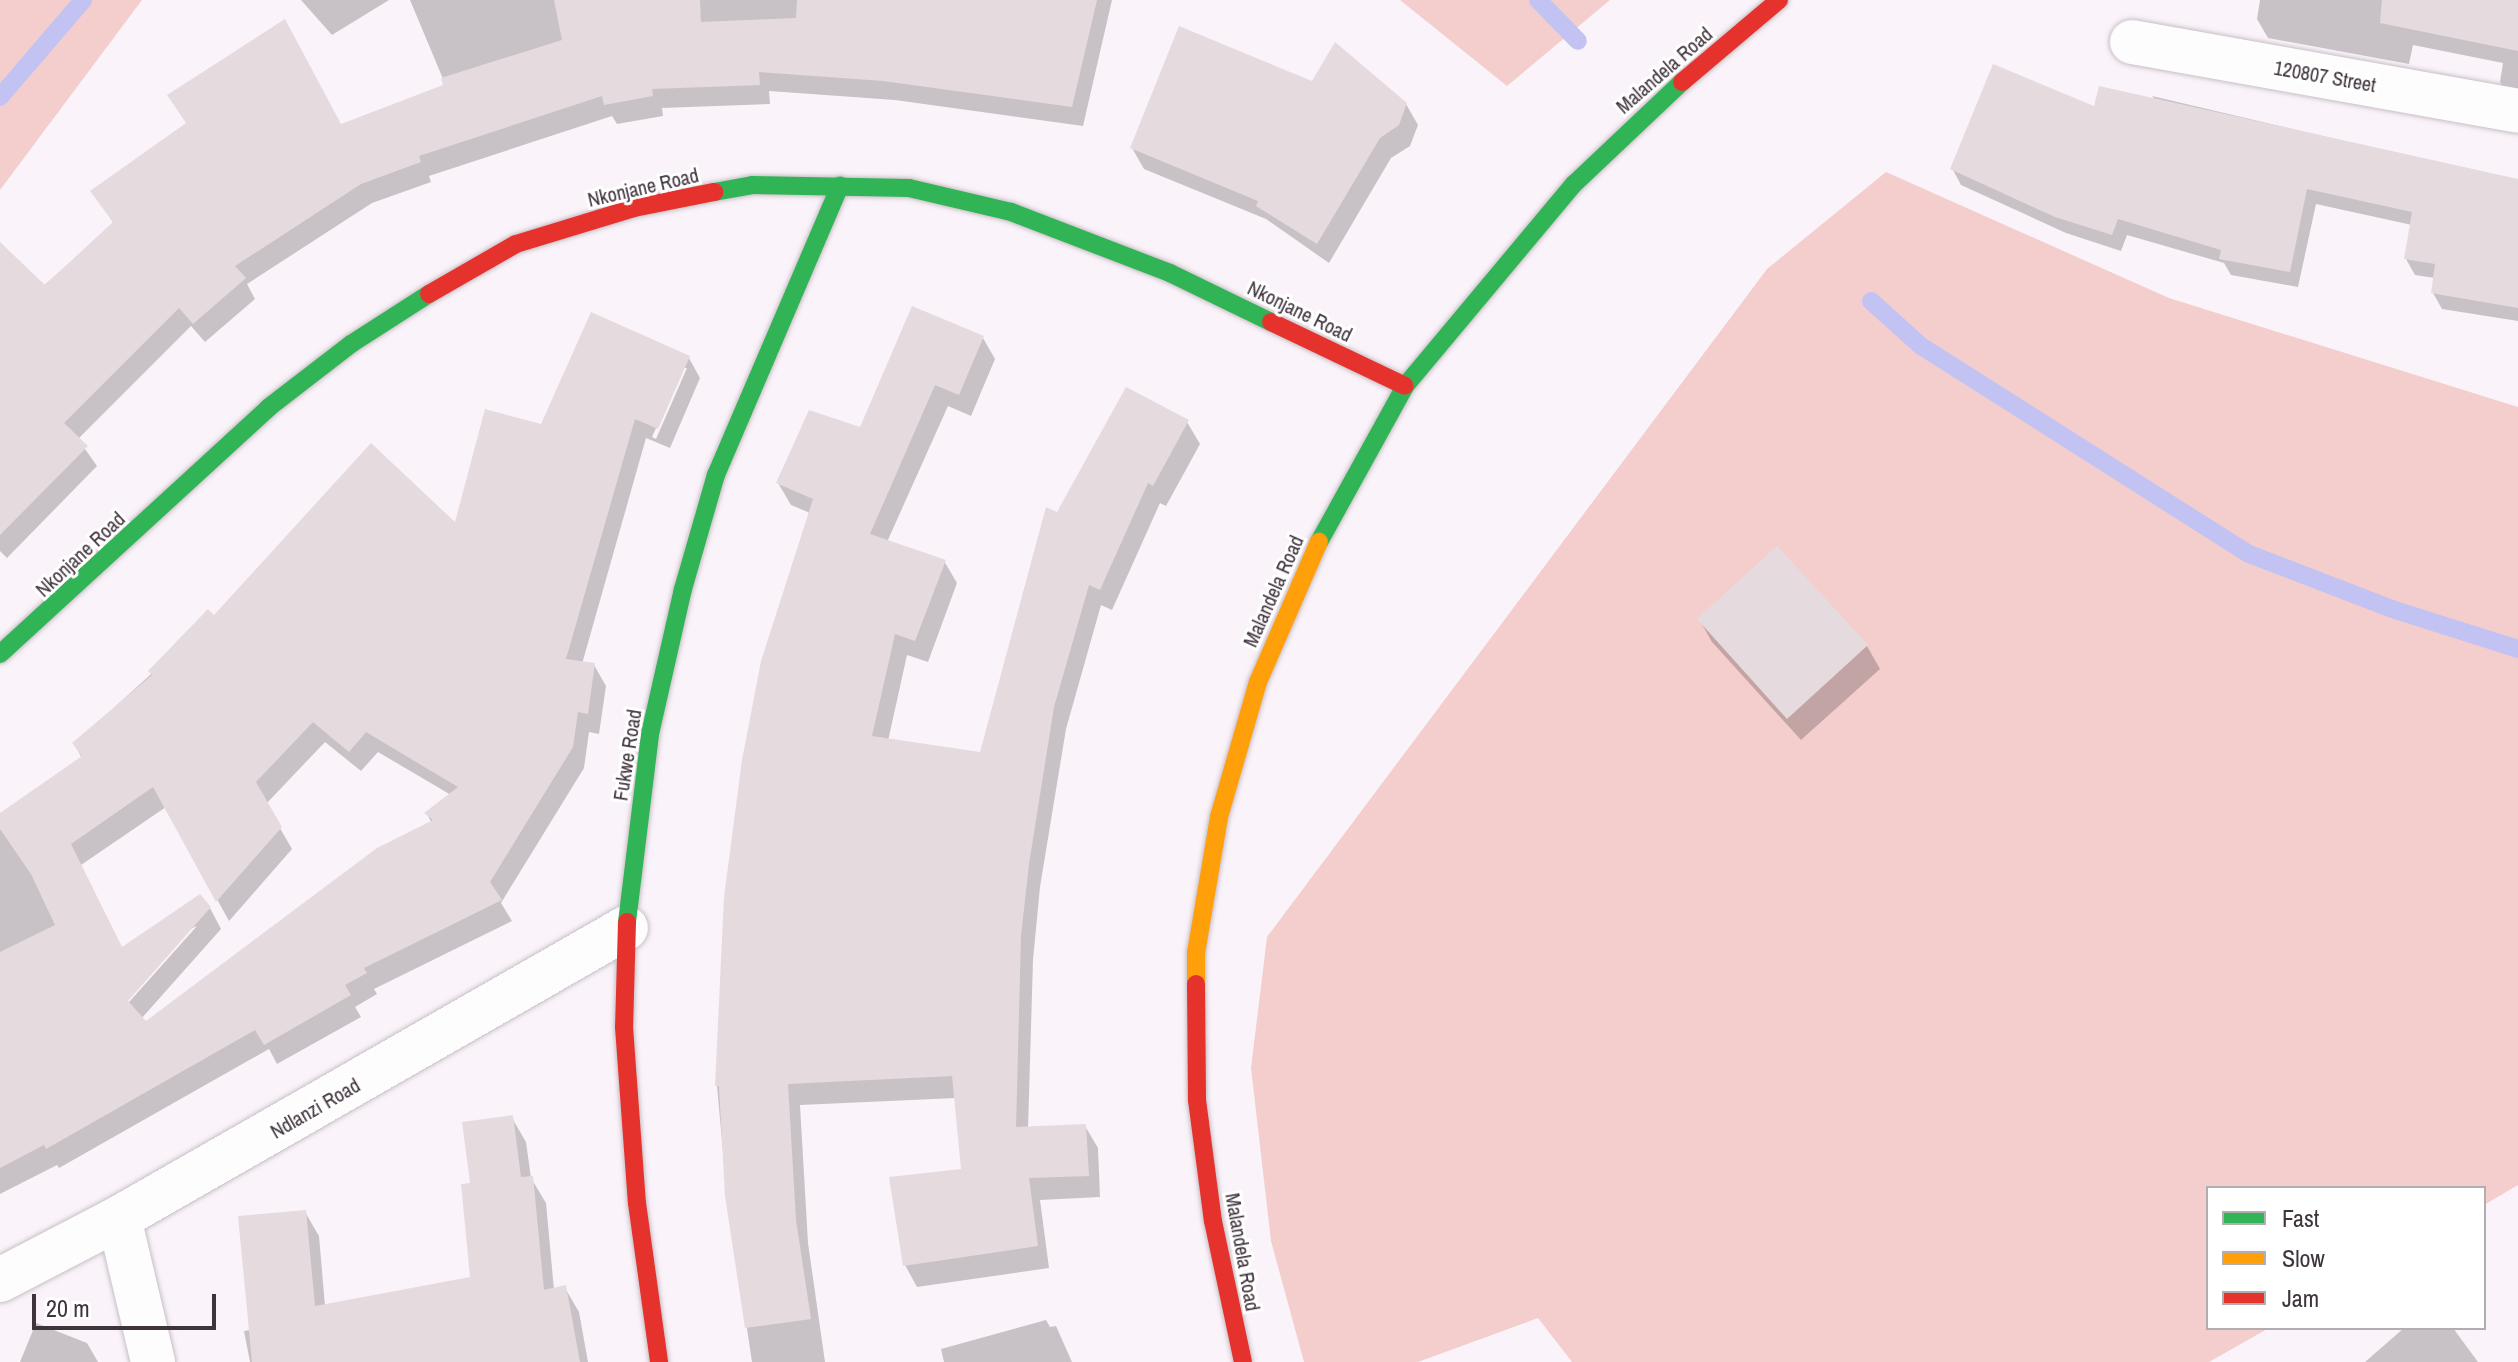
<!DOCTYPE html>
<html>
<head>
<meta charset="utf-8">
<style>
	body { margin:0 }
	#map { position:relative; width:2518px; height:1362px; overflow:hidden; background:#faf3f9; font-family:"Archivo Narrow",sans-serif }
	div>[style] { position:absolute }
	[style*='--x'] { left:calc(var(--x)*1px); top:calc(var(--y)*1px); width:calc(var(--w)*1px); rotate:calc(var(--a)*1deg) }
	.green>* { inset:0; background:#f4cecd }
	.shadow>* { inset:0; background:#0003 }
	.stream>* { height:18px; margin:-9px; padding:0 9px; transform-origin:9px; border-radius:9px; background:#c3c3f3 }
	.building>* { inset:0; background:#e5dbdf }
	.roads { filter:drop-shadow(0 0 2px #c8bfc6) drop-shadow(0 0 2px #c8bfc6) }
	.street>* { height:44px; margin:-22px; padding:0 22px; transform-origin:22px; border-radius:22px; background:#fefdfe }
	.fast>* { height:18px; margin:-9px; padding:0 9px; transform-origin:9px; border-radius:9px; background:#30b455 }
	.slow>* { height:18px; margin:-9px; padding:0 9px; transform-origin:9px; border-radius:9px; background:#ff9f0a }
	.jam>* { height:18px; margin:-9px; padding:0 9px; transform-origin:9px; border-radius:9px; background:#e5322d }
	span { translate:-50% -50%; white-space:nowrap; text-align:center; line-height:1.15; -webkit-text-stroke:6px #fff; paint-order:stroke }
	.street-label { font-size:20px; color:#3f333c }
	.legend { position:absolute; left:2206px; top:1186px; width:280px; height:144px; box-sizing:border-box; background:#fff; border:2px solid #b2adb1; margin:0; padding:10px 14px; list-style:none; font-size:24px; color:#3f333c }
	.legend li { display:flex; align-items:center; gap:16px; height:40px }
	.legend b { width:40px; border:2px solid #b2adb1 }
	.scale { position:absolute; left:32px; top:1294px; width:184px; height:36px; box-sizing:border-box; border:4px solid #3f333c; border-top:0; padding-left:10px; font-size:24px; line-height:28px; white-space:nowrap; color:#3f333c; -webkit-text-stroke:6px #fff; paint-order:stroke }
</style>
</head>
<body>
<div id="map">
	<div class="green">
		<i style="clip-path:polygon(0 0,142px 0,0 190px)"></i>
		<i style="clip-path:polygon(1400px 0,1610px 0,1507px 86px)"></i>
		<i style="clip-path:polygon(1886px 172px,2169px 298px,2518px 407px,2518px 1185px,2484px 1205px,2484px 1188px,2208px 1188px,2208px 1328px,2269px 1328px,2209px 1362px,1572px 1362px,1538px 1318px,1418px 1362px,1304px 1362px,1271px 1241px,1251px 1068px,1267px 937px,1767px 269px)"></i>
	</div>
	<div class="shadow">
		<i style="clip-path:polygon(301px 0,389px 0,332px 35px)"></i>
		<i style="clip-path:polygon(410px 0,1112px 0,1083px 126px,895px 100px,769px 91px,770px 104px,662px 108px,663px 116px,617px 124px,612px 116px,429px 176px,431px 182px,372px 203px,247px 284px,255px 299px,205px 342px,191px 326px,78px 439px,97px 466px,7px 558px,0 551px,0 324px,114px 224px,93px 191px,341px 126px,446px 86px)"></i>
		<i style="clip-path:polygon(2260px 0,2518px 0,2518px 103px,2510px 100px,2500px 82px,2503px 63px,2413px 45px,2409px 64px,2268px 38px,2257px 19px)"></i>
		<i style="clip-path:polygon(1313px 84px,1406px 104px,1418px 125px,1410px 146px,1391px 158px,1329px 263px,1266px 219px,1144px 169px,1132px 148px)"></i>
		<i style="clip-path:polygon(2152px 96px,2518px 182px,2518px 321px,2442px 309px,2433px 293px,2435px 278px,2415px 275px,2406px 259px,2412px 225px,2316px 204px,2298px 287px,2231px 275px,2224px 263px,2127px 235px,2121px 251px,2066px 233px,1961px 185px,1952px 168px,2207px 156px)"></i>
		<i style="clip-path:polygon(983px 338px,995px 359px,971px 416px,948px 406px,887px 542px,944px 561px,957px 583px,928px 662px,907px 655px,888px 741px,981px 755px,1058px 514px,1187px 422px,1200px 444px,1166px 506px,1160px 503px,1112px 610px,1101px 605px,1066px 729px,1040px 887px,1033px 960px,1028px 1129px,1085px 1126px,1098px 1148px,1100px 1197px,1040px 1200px,1049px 1268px,917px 1287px,905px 1265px,963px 1171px,956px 1098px,800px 1105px,808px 1243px,825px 1362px,752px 1362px,727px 1196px,717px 1086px,810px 513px,791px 505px,778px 483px,862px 430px)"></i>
		<i style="clip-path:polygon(evenodd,689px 358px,700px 378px,670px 448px,646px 438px,582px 664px,594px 665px,606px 686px,599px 734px,589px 732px,584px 768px,501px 903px,512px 921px,374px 989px,377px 994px,355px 1007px,361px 1017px,277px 1064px,269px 1049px,59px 1168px,57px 1165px,0 1194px,0 816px,82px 758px,74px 744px,214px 617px,456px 525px,542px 426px,689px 358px,683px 368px,687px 368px,656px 439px,652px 437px,683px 368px,689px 358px,325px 742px,361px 771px,378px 752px,451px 795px,426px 813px,432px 823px,146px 1024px,141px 1019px,221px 929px,210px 908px,122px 949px,81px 865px,166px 807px,229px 921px,292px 849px,266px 804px,325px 742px,689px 358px,197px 926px,122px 1010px,119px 1007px,188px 930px,197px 926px)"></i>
		<i style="clip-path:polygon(1777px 549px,1867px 646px,1880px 669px,1801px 740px,1712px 642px,1699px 619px)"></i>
		<i style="clip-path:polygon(512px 1118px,526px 1142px,531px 1178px,546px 1203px,554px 1290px,565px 1288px,579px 1312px,588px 1362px,250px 1362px,244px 1331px,251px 1330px,305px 1212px,319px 1236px,325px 1306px,472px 1279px,472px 1184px)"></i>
		<i style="clip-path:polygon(1046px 1320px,1050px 1327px,1056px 1326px,1072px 1362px,944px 1362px,941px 1349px)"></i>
		<i style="clip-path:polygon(36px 1323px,87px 1343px,98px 1362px,20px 1362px)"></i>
		<i style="clip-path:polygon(2404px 1328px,2453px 1328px,2478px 1362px,2365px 1362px)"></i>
	</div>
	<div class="stream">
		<i style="--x:1538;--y:0;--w:57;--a:45.7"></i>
		<i style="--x:0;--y:97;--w:128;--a:-49.4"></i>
		<i style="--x:1871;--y:301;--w:67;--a:42"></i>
		<i style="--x:1921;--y:346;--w:388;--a:32.4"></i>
		<i style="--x:2249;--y:554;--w:153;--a:21"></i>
		<i style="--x:2392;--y:609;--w:132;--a:17.6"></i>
	</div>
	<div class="building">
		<i style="clip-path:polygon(554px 0,700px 0,701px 22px,796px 18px,797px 0,1097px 0,1072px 107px,883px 81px,759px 72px,760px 85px,652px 89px,653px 96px,604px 105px,602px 96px,419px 156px,421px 162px,361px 184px,235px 266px,246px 278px,193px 324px,179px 308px,64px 423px,88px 446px,0 535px,0 242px,45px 285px,113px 222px,90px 191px,186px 123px,167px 95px,285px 19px,341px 124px,443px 85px,441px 78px,562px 40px)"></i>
		<i style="clip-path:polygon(2382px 0,2518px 0,2518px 51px,2380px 23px)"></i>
		<i style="clip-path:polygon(1179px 26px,1312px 81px,1335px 42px,1407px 103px,1399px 125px,1380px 138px,1317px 244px,1256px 206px,1258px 201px,1130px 148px)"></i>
		<i style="clip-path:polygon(1993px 64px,2094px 106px,2099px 86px,2518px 179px,2518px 308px,2431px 293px,2435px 264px,2404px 259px,2412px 212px,2307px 189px,2290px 272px,2219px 259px,2221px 250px,2118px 219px,2112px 235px,2055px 217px,1950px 169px)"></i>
		<i style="clip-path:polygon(912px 306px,984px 336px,959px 395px,935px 385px,870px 534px,946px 560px,915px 641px,895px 634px,872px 736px,980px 752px,1046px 507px,1057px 512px,1126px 387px,1189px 420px,1153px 486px,1148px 483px,1100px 590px,1089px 585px,1054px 707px,1029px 864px,1021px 936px,1016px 1127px,1086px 1124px,1089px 1176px,1029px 1178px,1038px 1246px,903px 1266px,889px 1177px,961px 1169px,952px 1076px,788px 1084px,796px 1220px,811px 1319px,745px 1328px,725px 1196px,719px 1086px,715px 1086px,724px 897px,742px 760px,761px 661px,813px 499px,776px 483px,809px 410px,860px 427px)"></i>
		<i style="clip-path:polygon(evenodd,591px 312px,690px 356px,658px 429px,635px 419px,566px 659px,595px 663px,588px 714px,578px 712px,573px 747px,490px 882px,502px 900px,364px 968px,367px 973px,345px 985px,351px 995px,264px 1045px,255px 1030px,46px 1149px,44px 1145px,0 1168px,0 952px,55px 925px,31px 874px,0 829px,0 813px,82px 756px,72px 743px,152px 675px,148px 671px,208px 609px,214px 615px,371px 443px,455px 522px,485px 409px,541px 424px,591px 312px,313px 722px,349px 752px,366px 732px,458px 787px,424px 813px,433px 820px,377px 848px,146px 1021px,128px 1001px,211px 907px,200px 894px,122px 947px,71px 844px,153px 787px,216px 902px,282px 827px,256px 782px,313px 722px)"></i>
		<i style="clip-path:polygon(1777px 546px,1868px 645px,1787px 719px,1697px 619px)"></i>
		<i style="clip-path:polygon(513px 1115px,521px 1177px,533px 1176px,544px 1290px,566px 1285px,580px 1362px,252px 1362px,238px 1216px,306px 1210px,315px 1306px,470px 1277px,461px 1184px,470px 1183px,462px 1122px)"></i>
	</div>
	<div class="roads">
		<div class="street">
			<i style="--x:2132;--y:42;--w:392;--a:10.1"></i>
			<i style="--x:119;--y:1218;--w:148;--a:76.7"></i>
			<i style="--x:0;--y:1280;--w:134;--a:-27.5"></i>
			<i style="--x:119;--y:1218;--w:584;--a:-29.77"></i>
		</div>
		<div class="fast">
			<i style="--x:714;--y:192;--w:39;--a:-10"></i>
			<i style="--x:752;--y:185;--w:157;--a:1.1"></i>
			<i style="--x:909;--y:188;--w:105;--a:13.2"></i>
			<i style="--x:1011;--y:212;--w:170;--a:21"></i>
			<i style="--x:1170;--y:273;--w:112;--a:25.9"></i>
			<i style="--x:1319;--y:542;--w:178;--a:-61.1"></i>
			<i style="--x:1405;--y:386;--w:263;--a:-50.1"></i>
			<i style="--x:1574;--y:184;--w:149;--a:-43.4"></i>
			<i style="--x:0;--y:654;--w:364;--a:-42.5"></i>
			<i style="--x:268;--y:408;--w:105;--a:-37.6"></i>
			<i style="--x:351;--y:344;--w:93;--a:-32.7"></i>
			<i style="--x:627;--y:922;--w:189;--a:-83"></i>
			<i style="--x:650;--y:734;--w:149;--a:-77.2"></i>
			<i style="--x:683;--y:589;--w:119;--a:-73.9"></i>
			<i style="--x:716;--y:475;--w:315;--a:-66.8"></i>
		</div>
		<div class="slow">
			<i style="--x:1196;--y:984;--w:31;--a:-90"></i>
			<i style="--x:1196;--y:953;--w:138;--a:-80.4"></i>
			<i style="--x:1219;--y:817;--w:141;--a:-73.9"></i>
			<i style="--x:1258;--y:682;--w:153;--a:-66.5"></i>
		</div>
		<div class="jam">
			<i style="--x:1682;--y:82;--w:127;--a:-40.2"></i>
			<i style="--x:429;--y:294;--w:100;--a:-29.9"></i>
			<i style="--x:516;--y:244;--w:123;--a:-17"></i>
			<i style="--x:634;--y:208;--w:82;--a:-11.3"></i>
			<i style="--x:1271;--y:322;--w:148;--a:25.5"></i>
			<i style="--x:627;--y:922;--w:105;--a:91.6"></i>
			<i style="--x:624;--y:1027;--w:176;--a:85.8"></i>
			<i style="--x:637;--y:1203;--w:161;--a:82.1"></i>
			<i style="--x:1196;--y:984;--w:116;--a:89.5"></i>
			<i style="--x:1197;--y:1100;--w:122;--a:82.5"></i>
			<i style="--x:1213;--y:1221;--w:144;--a:78"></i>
		</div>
	</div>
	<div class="street-label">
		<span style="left:1664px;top:70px;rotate:-41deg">Malandela Road</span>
		<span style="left:2325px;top:76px;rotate:10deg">120807 Street</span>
		<span style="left:643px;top:187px;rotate:-13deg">Nkonjane Road</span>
		<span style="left:1300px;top:311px;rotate:26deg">Nkonjane Road</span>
		<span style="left:80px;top:554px;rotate:-43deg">Nkonjane Road</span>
		<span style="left:1273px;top:591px;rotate:-66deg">Malandela Road</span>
		<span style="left:627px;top:755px;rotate:-81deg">Fukwe Road</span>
		<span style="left:315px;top:1108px;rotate:-30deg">Ndlanzi Road</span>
		<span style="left:1243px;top:1252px;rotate:80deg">Malandela Road</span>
	</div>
	<ul class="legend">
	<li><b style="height:10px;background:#30b455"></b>Fast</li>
	<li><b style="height:10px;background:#ff9f0a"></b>Slow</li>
	<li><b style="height:10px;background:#e5322d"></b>Jam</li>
	</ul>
	<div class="scale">20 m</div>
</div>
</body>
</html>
